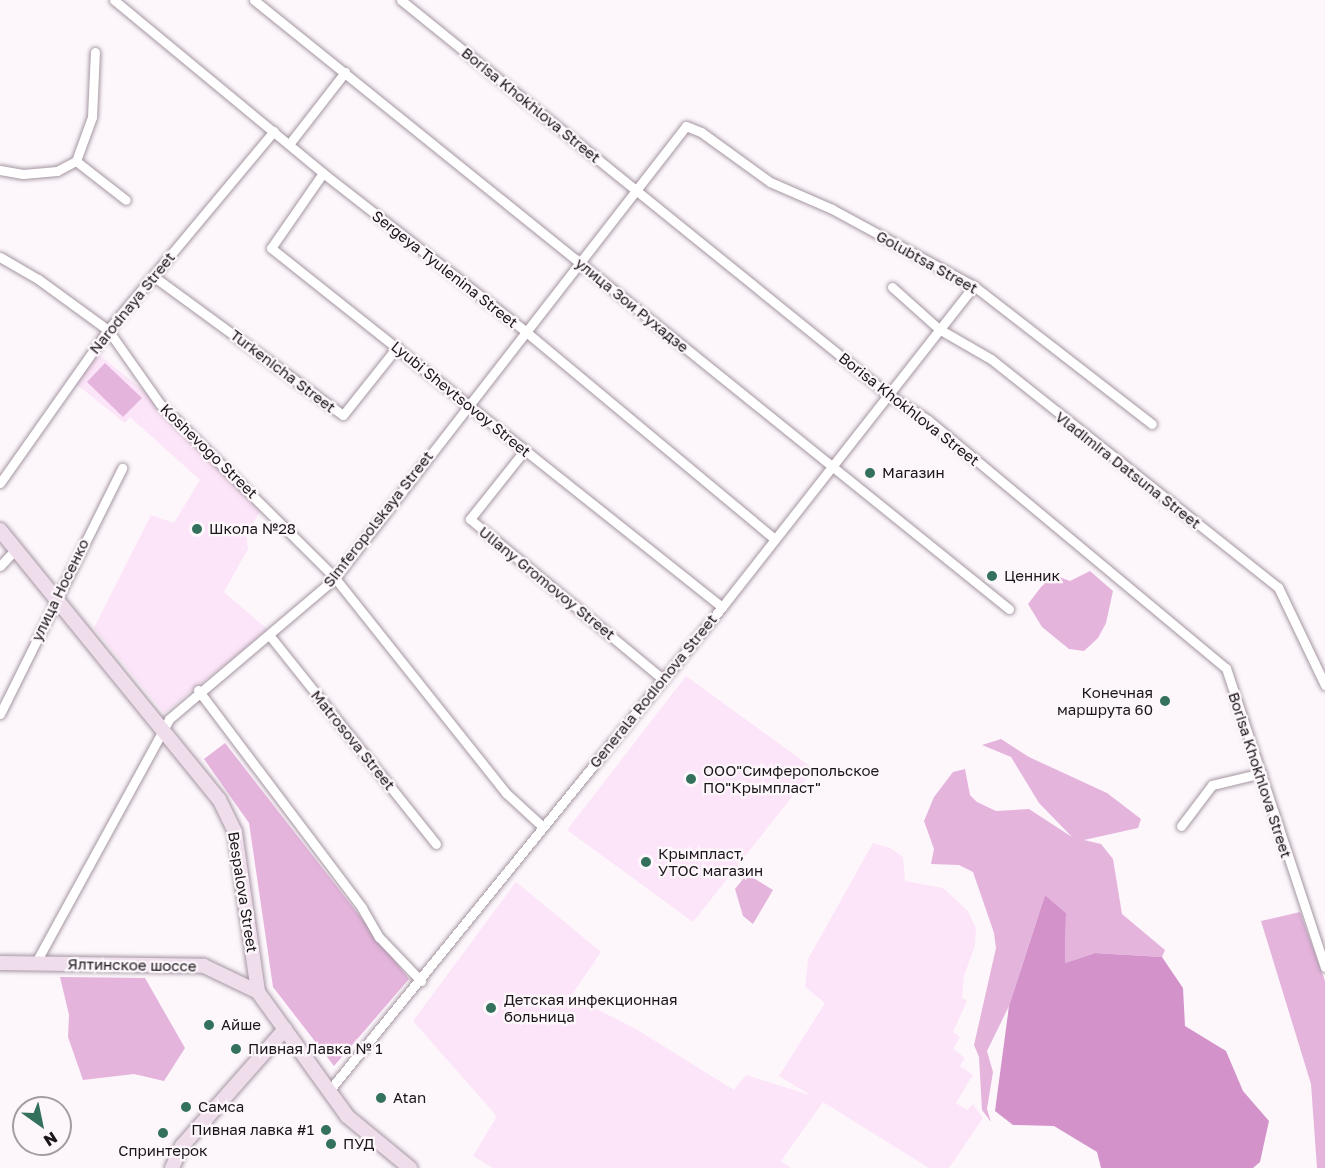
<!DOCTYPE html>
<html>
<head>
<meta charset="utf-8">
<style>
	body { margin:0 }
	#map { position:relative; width:1325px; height:1168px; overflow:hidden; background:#fdf7fc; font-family:"Golos Text",sans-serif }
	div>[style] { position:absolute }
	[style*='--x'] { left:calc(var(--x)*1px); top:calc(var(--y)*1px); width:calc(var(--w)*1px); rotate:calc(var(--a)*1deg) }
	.built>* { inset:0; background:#fce5f8 }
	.green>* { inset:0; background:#e5b4dd }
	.water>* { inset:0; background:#d393ca }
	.roads { filter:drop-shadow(0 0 2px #a596a2) drop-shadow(0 0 2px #a596a2) }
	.street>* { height:9px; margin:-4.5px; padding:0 4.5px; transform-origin:4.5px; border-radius:4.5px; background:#fff }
	.secondary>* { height:14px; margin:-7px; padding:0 7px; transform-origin:7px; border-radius:7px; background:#efddec }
	.dots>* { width:16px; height:16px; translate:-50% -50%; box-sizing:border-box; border:3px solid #fdf7fc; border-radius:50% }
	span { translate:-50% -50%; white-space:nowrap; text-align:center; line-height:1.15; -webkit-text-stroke:4.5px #fdf7fc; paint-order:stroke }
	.street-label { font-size:15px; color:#1b161a }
	.poi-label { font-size:15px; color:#1b161a }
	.left { translate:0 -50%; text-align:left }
	.right { translate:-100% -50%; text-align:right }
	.north { position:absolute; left:12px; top:1096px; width:60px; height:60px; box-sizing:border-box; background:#fdf7fc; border:2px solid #a39da2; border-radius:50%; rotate:147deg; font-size:16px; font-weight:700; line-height:24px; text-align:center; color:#1b161a }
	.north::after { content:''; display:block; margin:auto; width:21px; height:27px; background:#33715d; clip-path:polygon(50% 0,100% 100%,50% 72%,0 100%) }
</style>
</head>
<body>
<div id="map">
	<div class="built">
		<i style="clip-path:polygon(97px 353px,149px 395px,157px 407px,260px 512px,246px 534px,248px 549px,224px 592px,268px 630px,164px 713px,94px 628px,151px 515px,174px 523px,200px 480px,130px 417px,125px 423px,76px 384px)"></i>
		<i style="clip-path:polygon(686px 676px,814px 769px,693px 922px,567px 830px)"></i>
		<i style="clip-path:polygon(873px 843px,890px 848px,903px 857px,905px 881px,943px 888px,968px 911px,976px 928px,975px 946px,964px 976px,962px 998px,967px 1001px,953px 1032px,960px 1037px,953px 1049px,965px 1058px,960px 1066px,973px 1075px,956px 1103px,967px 1110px,973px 1104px,983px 1118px,949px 1168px,929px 1168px,823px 1102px,781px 1161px,791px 1168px,493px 1168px,473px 1156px,496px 1118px,494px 1113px,413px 1021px,516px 882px,601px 952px,571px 996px,636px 1029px,734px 1090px,746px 1075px,810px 1095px,779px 1076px,825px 1003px,805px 987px,808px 959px)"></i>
	</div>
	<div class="green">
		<i style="clip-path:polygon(105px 363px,142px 398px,123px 417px,87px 382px)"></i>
		<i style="clip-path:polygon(1090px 571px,1113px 591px,1106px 623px,1098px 638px,1084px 651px,1069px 649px,1042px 627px,1028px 604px,1051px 574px,1070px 581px)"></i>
		<i style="clip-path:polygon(1001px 739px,1029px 757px,1107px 793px,1141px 819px,1138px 828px,1084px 840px,1101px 844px,1113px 859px,1122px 914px,1165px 950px,1162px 957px,1095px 953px,1065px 963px,1066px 913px,1045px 895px,1009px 1006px,987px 1051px,993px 1072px,987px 1109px,991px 1122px,982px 1110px,979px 1057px,974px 1045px,996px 948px,994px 933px,973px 872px,959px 865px,931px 864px,934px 849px,924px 821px,934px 797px,953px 772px,965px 769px,970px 795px,977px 802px,996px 811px,1029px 809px,1072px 837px,1039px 803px,1011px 757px,982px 745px)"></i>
		<i style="clip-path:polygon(225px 743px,409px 979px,334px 1066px,273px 987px,249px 823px,204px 759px)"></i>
		<i style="clip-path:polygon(747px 874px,773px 890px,753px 924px,743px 916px,735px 889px)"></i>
		<i style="clip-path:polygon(1300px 912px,1325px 981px,1325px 1168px,1317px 1168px,1311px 1084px,1261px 921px)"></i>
		<i style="clip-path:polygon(60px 977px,145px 978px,185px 1048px,164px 1081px,134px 1074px,83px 1080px,68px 1037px,69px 1015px)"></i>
	</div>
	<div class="water">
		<i style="clip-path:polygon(1045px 895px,1066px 913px,1065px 963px,1095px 953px,1162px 957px,1183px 988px,1185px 1026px,1226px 1051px,1243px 1091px,1269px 1121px,1260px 1162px,1253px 1168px,1101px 1168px,1097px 1152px,1054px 1126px,1013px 1125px,995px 1111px,1009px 1006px)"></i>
	</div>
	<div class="roads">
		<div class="street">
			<i style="--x:114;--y:0;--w:271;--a:39.6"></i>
			<i style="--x:323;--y:173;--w:256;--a:38"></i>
			<i style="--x:525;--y:331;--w:325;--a:39.8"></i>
			<i style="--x:254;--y:0;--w:970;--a:38.89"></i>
			<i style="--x:401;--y:0;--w:628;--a:38.99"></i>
			<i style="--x:889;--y:395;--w:46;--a:32.7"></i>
			<i style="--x:928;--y:420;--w:388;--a:39.8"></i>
			<i style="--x:1226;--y:668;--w:315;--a:71.7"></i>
			<i style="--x:290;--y:143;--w:90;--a:-52.2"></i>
			<i style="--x:76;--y:161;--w:63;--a:38"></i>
			<i style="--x:0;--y:170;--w:23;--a:10"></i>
			<i style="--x:23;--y:174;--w:34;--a:-5"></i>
			<i style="--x:57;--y:171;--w:21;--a:-28"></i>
			<i style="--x:76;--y:161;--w:47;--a:-70"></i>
			<i style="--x:92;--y:117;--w:65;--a:-87.4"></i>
			<i style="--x:323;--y:173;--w:91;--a:124.7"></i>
			<i style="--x:271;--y:248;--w:576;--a:38.52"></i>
			<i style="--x:0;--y:257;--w:44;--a:30.1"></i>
			<i style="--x:38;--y:279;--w:87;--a:36.1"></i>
			<i style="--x:108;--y:330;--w:90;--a:54.9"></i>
			<i style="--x:160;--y:404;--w:247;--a:44.8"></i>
			<i style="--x:335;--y:578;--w:275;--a:51.5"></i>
			<i style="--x:506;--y:793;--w:50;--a:42.6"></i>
			<i style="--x:153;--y:276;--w:235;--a:36.2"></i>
			<i style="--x:343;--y:415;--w:87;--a:-51.5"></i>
			<i style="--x:892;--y:287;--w:63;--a:41.8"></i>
			<i style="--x:939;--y:329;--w:60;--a:30"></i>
			<i style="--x:991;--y:359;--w:367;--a:38.5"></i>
			<i style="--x:1278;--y:587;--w:109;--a:64.4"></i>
			<i style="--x:524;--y:451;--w:87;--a:128.5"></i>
			<i style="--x:470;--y:519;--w:251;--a:39.7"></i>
			<i style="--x:0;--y:483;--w:187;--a:-54.8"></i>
			<i style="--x:108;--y:330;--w:259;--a:-50.2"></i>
			<i style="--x:0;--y:566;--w:23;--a:-47"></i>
			<i style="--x:270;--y:636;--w:266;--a:51.4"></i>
			<i style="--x:198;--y:690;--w:273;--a:53"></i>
			<i style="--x:362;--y:908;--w:34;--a:60"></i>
			<i style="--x:379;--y:937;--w:61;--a:46.3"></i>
			<i style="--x:0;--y:714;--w:275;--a:-63.6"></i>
			<i style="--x:1181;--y:826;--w:51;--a:-52.9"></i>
			<i style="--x:1212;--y:785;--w:51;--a:-13.5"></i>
			<i style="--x:35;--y:964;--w:279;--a:-61.3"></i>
			<i style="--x:169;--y:719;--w:218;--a:-40.3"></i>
			<i style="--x:335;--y:578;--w:572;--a:-52.17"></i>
			<i style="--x:686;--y:126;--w:16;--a:22"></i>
			<i style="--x:701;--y:132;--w:85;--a:35.9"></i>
			<i style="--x:770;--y:182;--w:68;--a:23.5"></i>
			<i style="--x:832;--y:209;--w:162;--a:28.5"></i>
			<i style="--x:974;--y:286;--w:225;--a:37.8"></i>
			<i style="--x:328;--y:1092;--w:625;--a:-50.91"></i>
			<i style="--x:722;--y:607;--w:408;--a:-51.9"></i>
		</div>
		<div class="secondary">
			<i style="--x:0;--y:530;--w:347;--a:50.9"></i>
			<i style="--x:219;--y:799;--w:37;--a:64"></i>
			<i style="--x:235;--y:832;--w:162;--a:81.8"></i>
			<i style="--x:258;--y:992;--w:153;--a:54.3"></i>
			<i style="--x:347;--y:1116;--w:82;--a:39.5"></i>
			<i style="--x:0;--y:963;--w:204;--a:0.8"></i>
			<i style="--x:204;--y:966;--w:60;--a:25.7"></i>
			<i style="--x:172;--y:1168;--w:24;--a:-66"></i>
			<i style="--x:182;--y:1146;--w:156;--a:-48.6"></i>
		</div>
	</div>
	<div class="dots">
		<i style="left:870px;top:473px;background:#33715d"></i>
		<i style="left:197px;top:529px;background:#33715d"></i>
		<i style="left:992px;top:576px;background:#33715d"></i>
		<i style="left:1165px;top:701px;background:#33715d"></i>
		<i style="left:691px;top:779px;background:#33715d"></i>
		<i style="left:646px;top:862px;background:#33715d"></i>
		<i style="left:491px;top:1008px;background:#33715d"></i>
		<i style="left:209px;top:1025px;background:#33715d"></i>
		<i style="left:236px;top:1049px;background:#33715d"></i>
		<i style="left:381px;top:1098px;background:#33715d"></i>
		<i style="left:186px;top:1107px;background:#33715d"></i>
		<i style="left:326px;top:1130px;background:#33715d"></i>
		<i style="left:163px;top:1133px;background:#33715d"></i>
		<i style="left:331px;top:1144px;background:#33715d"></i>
	</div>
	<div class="street-label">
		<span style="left:531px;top:105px;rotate:39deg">Borisa Khokhlova Street</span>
		<span style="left:927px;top:262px;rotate:29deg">Golubtsa Street</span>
		<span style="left:445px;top:269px;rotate:38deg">Sergeya Tyulenina Street</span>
		<span style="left:132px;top:303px;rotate:-51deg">Narodnaya Street</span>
		<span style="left:632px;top:305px;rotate:39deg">улица Зои Рухадзе</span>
		<span style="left:283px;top:371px;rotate:37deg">Turkenicha Street</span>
		<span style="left:461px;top:399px;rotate:39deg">Lyubi Shevtsovoy Street</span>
		<span style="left:909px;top:409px;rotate:38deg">Borisa Khokhlova Street</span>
		<span style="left:209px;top:451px;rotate:44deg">Koshevogo Street</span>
		<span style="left:1128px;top:470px;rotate:38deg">Vladimira Datsuna Street</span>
		<span style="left:378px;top:519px;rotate:-52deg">Simferopolskaya Street</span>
		<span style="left:547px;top:583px;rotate:39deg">Uliany Gromovoy Street</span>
		<span style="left:60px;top:590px;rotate:-64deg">улица Носенко</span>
		<span style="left:653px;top:691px;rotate:-51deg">Generala Rodionova Street</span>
		<span style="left:353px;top:740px;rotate:51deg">Matrosova Street</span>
		<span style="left:1260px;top:775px;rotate:72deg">Borisa Khokhlova Street</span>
		<span style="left:243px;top:892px;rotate:81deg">Bespalova Street</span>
		<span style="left:132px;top:965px;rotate:1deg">Ялтинское шоссе</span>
	</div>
	<div class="poi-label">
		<span class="left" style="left:882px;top:473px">Магазин</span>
		<span class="left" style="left:209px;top:529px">Школа №28</span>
		<span class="left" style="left:1004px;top:576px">Ценник</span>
		<span class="right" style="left:1153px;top:701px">Конечная<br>маршрута 60</span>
		<span class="left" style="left:703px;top:779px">ООО"Симферопольское<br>ПО"Крымпласт"</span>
		<span class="left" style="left:658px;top:862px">Крымпласт,<br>УТОС магазин</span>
		<span class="left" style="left:504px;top:1008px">Детская инфекционная<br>больница</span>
		<span class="left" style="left:221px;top:1025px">Айше</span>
		<span class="left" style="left:248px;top:1049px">Пивная Лавка № 1</span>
		<span class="left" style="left:393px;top:1098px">Atan</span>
		<span class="left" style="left:198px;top:1107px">Самса</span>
		<span class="right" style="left:314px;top:1130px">Пивная лавка #1</span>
		<span class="left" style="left:343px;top:1144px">ПУД</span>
		<span style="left:163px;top:1151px">Спринтерок</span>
	</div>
	<div class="north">N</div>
</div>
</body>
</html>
